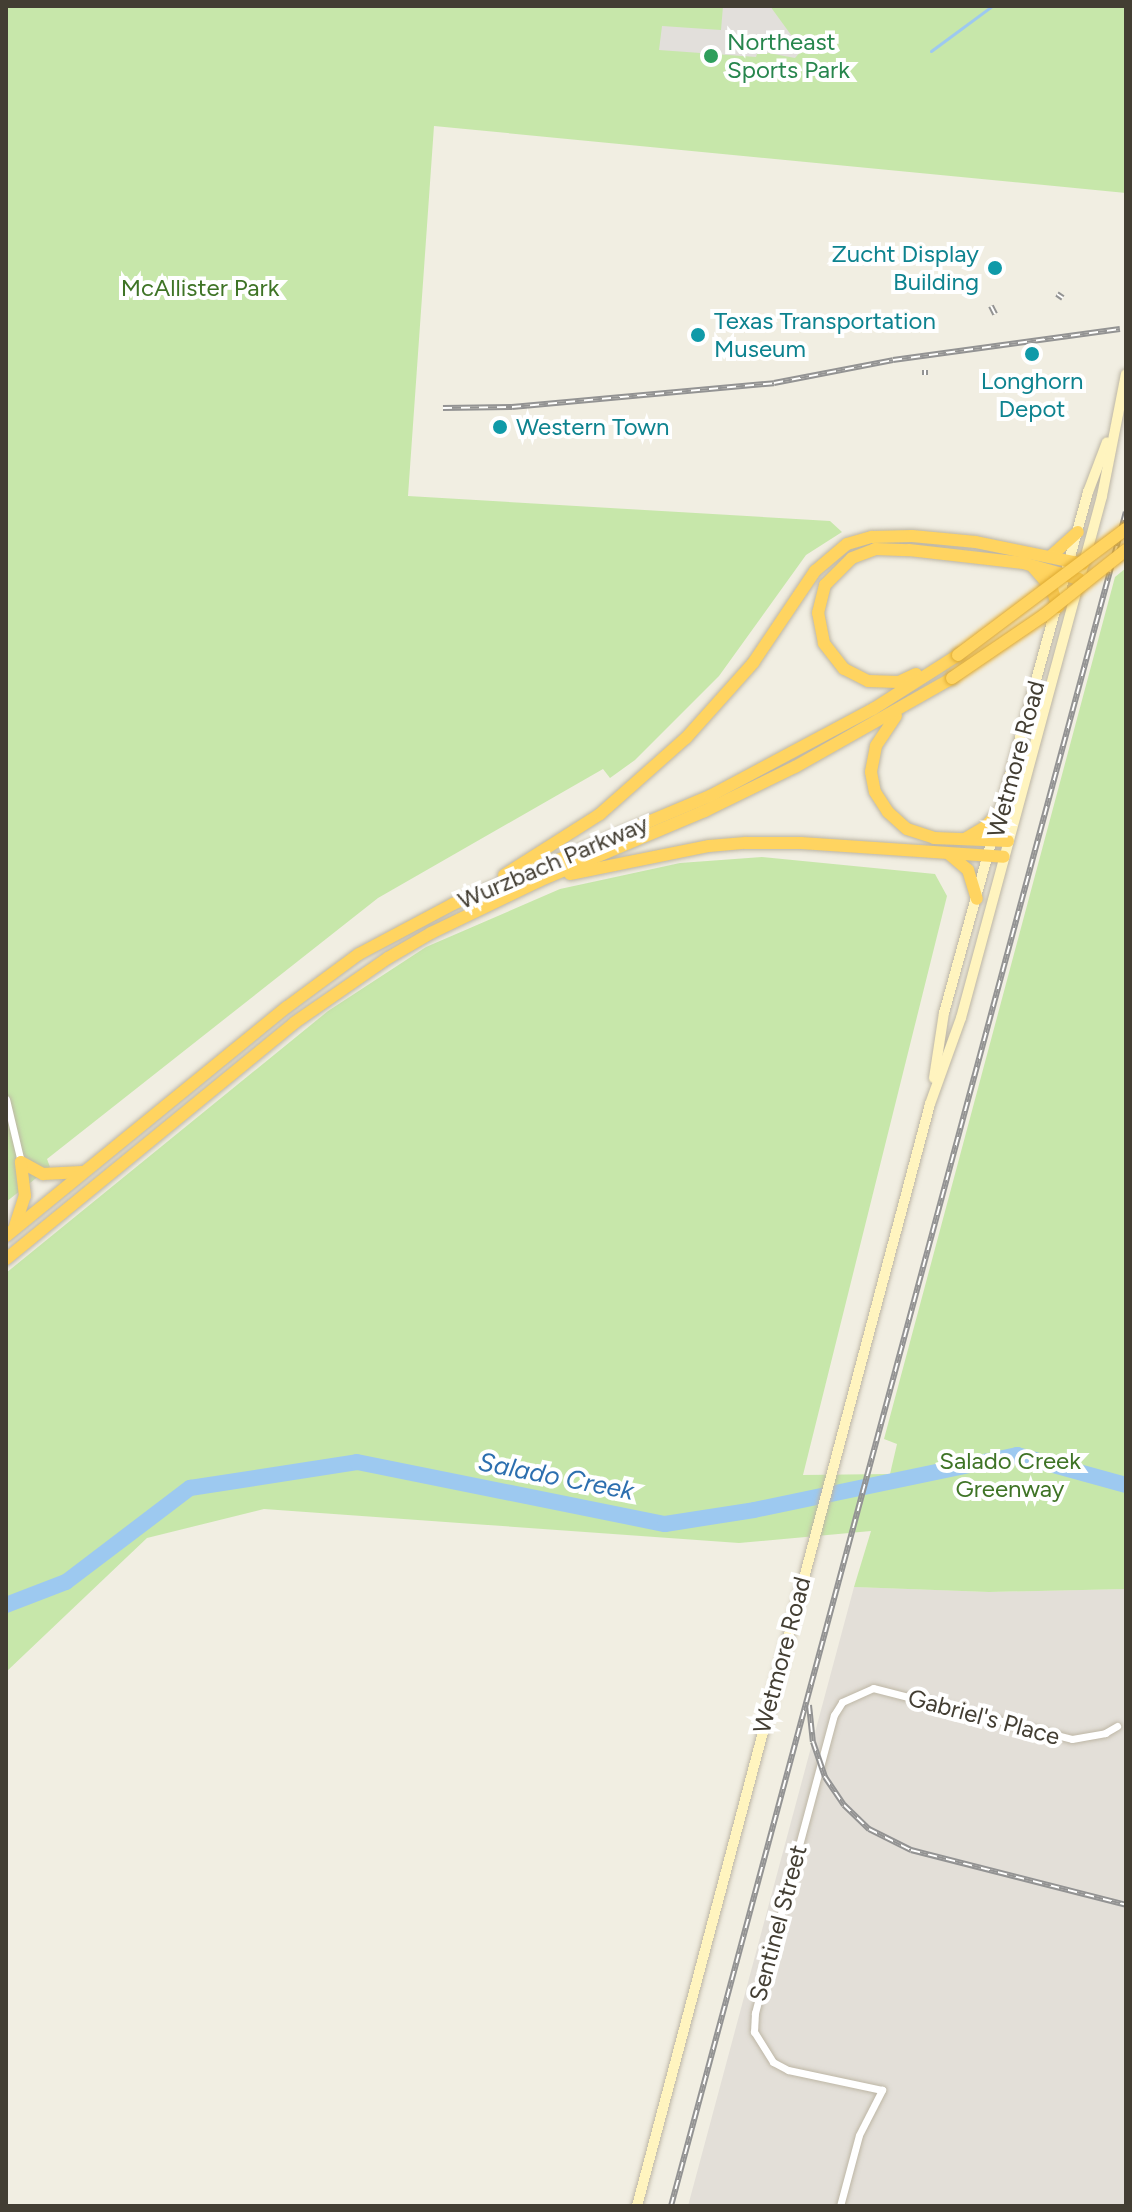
<!DOCTYPE html>
<html>
<head>
<meta charset="utf-8">
<style>
	body { margin:0 }
	#map { position:relative; width:1132px; height:2212px; overflow:hidden; background:#f1eee2; font-family:Figtree,sans-serif }
	div>[style] { position:absolute }
	[style*='--x'] { left:calc(var(--x)*1px); top:calc(var(--y)*1px); width:calc(var(--w)*1px); rotate:calc(var(--a)*1deg) }
	.industrial>* { inset:0; background:#e3dfd8 }
	.green>* { inset:0; background:#c7e7aa }
	.parking>* { inset:0; background:#e2dfdb }
	.stream>* { height:3px; margin:-1.5px; padding:0 1.5px; transform-origin:1.5px; border-radius:1.5px; background:#9dc9f0 }
	.river>* { height:16px; margin:-8px; padding:0 8px; transform-origin:8px; border-radius:8px; background:#9dc9f0 }
	.roads { filter:drop-shadow(0 0 2px #bdb6a5) drop-shadow(0 0 2px #bdb6a5) }
	.minor>* { height:7px; margin:-3.5px; padding:0 3.5px; transform-origin:3.5px; border-radius:3.5px; background:#fff }
	.secondary>* { height:10px; margin:-5px; padding:0 5px; transform-origin:5px; border-radius:5px; background:#fff4bf }
	.motorway>* { height:12px; margin:-6px; padding:0 6px; transform-origin:6px; border-radius:6px; background:#ffd460 }
	.rail>* { height:6px; margin-top:-3px; transform-origin:0; background:repeating-linear-gradient(90deg,#fff 0 9px,#939393 0 18px); box-sizing:border-box; border-block:2px solid #939393 }
	.bridges { filter:drop-shadow(0 0 2px #dea930) drop-shadow(0 0 2px #dea930) }
	.motorway-bridge>* { height:12px; margin:-6px; padding:0 6px; transform-origin:6px; border-radius:6px; background:#ffd460 }
	.dots>* { width:22px; height:22px; translate:-50% -50%; box-sizing:border-box; border:4px solid #fff; border-radius:50% }
	span { translate:-50% -50%; white-space:nowrap; text-align:center; line-height:1.15; -webkit-text-stroke:8px #fff; paint-order:stroke }
	.leisure-label { font-size:24px; color:#27864d }
	.left { translate:0 -50%; text-align:left }
	.culture-label { font-size:24px; color:#0d838f }
	.right { translate:-100% -50%; text-align:right }
	.park-label { font-size:24px; color:#3f7426 }
	.street-label { font-size:24px; color:#433e33 }
	.water-label { font-size:26px; color:#2c6faf; font-style:italic }
	.frame { position:absolute; inset:0; border:8px solid #433e33; pointer-events:none }
</style>
</head>
<body>
<div id="map">
	<div class="industrial">
		<i style="clip-path:polygon(854px 1587px,989px 1592px,1126px 1589px,1126px 2206px,688px 2206px)"></i>
	</div>
	<div class="green">
		<i style="clip-path:polygon(6px 6px,1126px 6px,1126px 193px,434px 126px,408px 496px,830px 521px,842px 532px,806px 555px,719px 676px,635px 760px,610px 778px,603px 769px,378px 898px,47px 1159px,50px 1167px,6px 1202px)"></i>
		<i style="clip-path:polygon(1126px 568px,1126px 1589px,989px 1592px,854px 1587px,871px 1531px,739px 1543px,264px 1509px,147px 1538px,6px 1672px,6px 1273px,328px 1011px,426px 947px,560px 889px,680px 863px,762px 857px,935px 874px,947px 896px,803px 1475px,890px 1474px,897px 1444px,884px 1439px,1115px 577px)"></i>
	</div>
	<div class="parking">
		<i style="clip-path:polygon(723px 6px,770px 6px,802px 50px,795px 58px,758px 51px,756px 57px,659px 50px,662px 26px,721px 30px)"></i>
	</div>
	<div class="stream">
		<i style="--x:931;--y:51;--w:76;--a:-36.4"></i>
	</div>
	<div class="river">
		<i style="--x:6;--y:1605;--w:64;--a:-21"></i>
		<i style="--x:66;--y:1582;--w:156;--a:-37.2"></i>
		<i style="--x:190;--y:1488;--w:169;--a:-8.8"></i>
		<i style="--x:357;--y:1462;--w:314;--a:11.4"></i>
		<i style="--x:665;--y:1524;--w:90;--a:-8.9"></i>
		<i style="--x:754;--y:1510;--w:269;--a:-11.8"></i>
		<i style="--x:1017;--y:1455;--w:113;--a:15.4"></i>
	</div>
	<div class="roads">
		<div class="minor">
			<i style="--x:6;--y:1099;--w:65;--a:76.6"></i>
			<i style="--x:840;--y:2206;--w:73;--a:-75"></i>
			<i style="--x:859;--y:2135;--w:51;--a:-62.9"></i>
			<i style="--x:882;--y:2090;--w:96;--a:-168"></i>
			<i style="--x:788;--y:2070;--w:17;--a:-152"></i>
			<i style="--x:773;--y:2062;--w:36;--a:-122"></i>
			<i style="--x:754;--y:2032;--w:19;--a:-87"></i>
			<i style="--x:755;--y:2013;--w:127;--a:-75.4"></i>
			<i style="--x:787;--y:1890;--w:181;--a:-75"></i>
			<i style="--x:834;--y:1715;--w:15;--a:-58"></i>
			<i style="--x:842;--y:1702;--w:34;--a:-24"></i>
			<i style="--x:873;--y:1688;--w:205;--a:14.4"></i>
			<i style="--x:1072;--y:1739;--w:34;--a:-10"></i>
			<i style="--x:1105;--y:1733;--w:14;--a:-30"></i>
		</div>
		<div class="secondary">
			<i style="--x:934;--y:1078;--w:66;--a:-81.3"></i>
			<i style="--x:944;--y:1013;--w:541;--a:-74.55"></i>
			<i style="--x:1088;--y:492;--w:53;--a:-69.2"></i>
			<i style="--x:637;--y:2206;--w:1140;--a:-75.11"></i>
			<i style="--x:930;--y:1104;--w:91;--a:-70.2"></i>
			<i style="--x:961;--y:1018;--w:541;--a:-74.88"></i>
			<i style="--x:1102;--y:496;--w:124;--a:-78.9"></i>
		</div>
		<div class="motorway">
			<i style="--x:1051;--y:556;--w:36;--a:-42"></i>
			<i style="--x:1033;--y:567;--w:29;--a:49"></i>
			<i style="--x:1052;--y:589;--w:19;--a:72"></i>
			<i style="--x:916;--y:674;--w:19;--a:155"></i>
			<i style="--x:899;--y:682;--w:31;--a:-178"></i>
			<i style="--x:868;--y:681;--w:27;--a:-153"></i>
			<i style="--x:844;--y:669;--w:33;--a:-128"></i>
			<i style="--x:824;--y:643;--w:31;--a:-101"></i>
			<i style="--x:818;--y:613;--w:29;--a:-76"></i>
			<i style="--x:825;--y:585;--w:38;--a:-45"></i>
			<i style="--x:852;--y:558;--w:25;--a:-21"></i>
			<i style="--x:875;--y:549;--w:34;--a:2"></i>
			<i style="--x:909;--y:550;--w:115;--a:6.5"></i>
			<i style="--x:1023;--y:563;--w:58;--a:15.9"></i>
			<i style="--x:896;--y:716;--w:36;--a:124"></i>
			<i style="--x:876;--y:746;--w:26;--a:101"></i>
			<i style="--x:871;--y:772;--w:20;--a:79"></i>
			<i style="--x:875;--y:792;--w:24;--a:57"></i>
			<i style="--x:888;--y:812;--w:25;--a:42"></i>
			<i style="--x:907;--y:829;--w:28;--a:18"></i>
			<i style="--x:934;--y:838;--w:74;--a:2.3"></i>
			<i style="--x:965;--y:839;--w:23;--a:-31"></i>
			<i style="--x:985;--y:827;--w:25;--a:-47"></i>
			<i style="--x:949;--y:854;--w:25;--a:40"></i>
			<i style="--x:968;--y:870;--w:30;--a:73"></i>
			<i style="--x:570;--y:874;--w:142;--a:-11.4"></i>
			<i style="--x:709;--y:846;--w:36;--a:-5"></i>
			<i style="--x:745;--y:843;--w:56;--a:0"></i>
			<i style="--x:801;--y:843;--w:203;--a:3.9"></i>
			<i style="--x:504;--y:875;--w:114;--a:-32.4"></i>
			<i style="--x:600;--y:814;--w:115;--a:-41.5"></i>
			<i style="--x:686;--y:738;--w:101;--a:-48.2"></i>
			<i style="--x:753;--y:663;--w:111;--a:-56"></i>
			<i style="--x:815;--y:571;--w:42;--a:-40.2"></i>
			<i style="--x:847;--y:544;--w:26;--a:-16"></i>
			<i style="--x:872;--y:537;--w:40;--a:-1.4"></i>
			<i style="--x:912;--y:536;--w:64;--a:5.4"></i>
			<i style="--x:976;--y:542;--w:109;--a:11.6"></i>
			<i style="--x:21;--y:1162;--w:25;--a:29"></i>
			<i style="--x:43;--y:1174;--w:39;--a:-3"></i>
			<i style="--x:14;--y:1229;--w:35;--a:-72"></i>
			<i style="--x:25;--y:1196;--w:34;--a:-97"></i>
			<i style="--x:6;--y:1236;--w:362;--a:-39.2"></i>
			<i style="--x:287;--y:1007;--w:89;--a:-36.4"></i>
			<i style="--x:359;--y:954;--w:106;--a:-28"></i>
			<i style="--x:453;--y:904;--w:279;--a:-22.8"></i>
			<i style="--x:710;--y:796;--w:185;--a:-28.1"></i>
			<i style="--x:873;--y:709;--w:101;--a:-32.4"></i>
			<i style="--x:6;--y:1259;--w:372;--a:-39.3"></i>
			<i style="--x:294;--y:1023;--w:114;--a:-34.7"></i>
			<i style="--x:388;--y:958;--w:50;--a:-30.2"></i>
			<i style="--x:431;--y:933;--w:120;--a:-25.7"></i>
			<i style="--x:539;--y:881;--w:180;--a:-22.9"></i>
			<i style="--x:705;--y:811;--w:100;--a:-26.1"></i>
			<i style="--x:795;--y:767;--w:180;--a:-29.5"></i>
		</div>
	</div>
	<div class="rail">
		<i style="--x:1057;--y:294;--w:7;--a:34"></i>
		<i style="--x:991;--y:306;--w:9;--a:63"></i>
		<i style="--x:925;--y:370;--w:5;--a:90"></i>
		<i style="--x:443;--y:408;--w:69;--a:-0.8"></i>
		<i style="--x:512;--y:407;--w:263;--a:-5.2"></i>
		<i style="--x:774;--y:383;--w:121;--a:-10.9"></i>
		<i style="--x:893;--y:360;--w:229;--a:-7.8"></i>
		<i style="--x:809;--y:1705;--w:37;--a:84"></i>
		<i style="--x:813;--y:1742;--w:37;--a:71"></i>
		<i style="--x:825;--y:1777;--w:34;--a:56"></i>
		<i style="--x:844;--y:1805;--w:35;--a:44"></i>
		<i style="--x:869;--y:1829;--w:47;--a:26.6"></i>
		<i style="--x:911;--y:1850;--w:222;--a:14.3"></i>
		<i style="--x:671;--y:2206;--w:1754;--a:-74.97"></i>
	</div>
	<div class="bridges">
		<div class="motorway-bridge">
			<i style="--x:958;--y:655;--w:210;--a:-36.9"></i>
			<i style="--x:952;--y:678;--w:110;--a:-34.3"></i>
			<i style="--x:1043;--y:616;--w:106;--a:-38.5"></i>
		</div>
	</div>
	<div class="dots">
		<i style="left:711px;top:56px;background:#2e9e5b"></i>
		<i style="left:995px;top:268px;background:#0f9aa8"></i>
		<i style="left:698px;top:335px;background:#0f9aa8"></i>
		<i style="left:1032px;top:354px;background:#0f9aa8"></i>
		<i style="left:500px;top:427px;background:#0f9aa8"></i>
	</div>
	<div class="leisure-label">
		<span class="left" style="left:727px;top:56px">Northeast<br>Sports Park</span>
	</div>
	<div class="culture-label">
		<span class="right" style="left:979px;top:268px">Zucht Display<br>Building</span>
		<span class="left" style="left:714px;top:335px">Texas Transportation<br>Museum</span>
		<span style="left:1032px;top:395px">Longhorn<br>Depot</span>
		<span class="left" style="left:516px;top:427px">Western Town</span>
	</div>
	<div class="park-label">
		<span style="left:200px;top:288px">McAllister Park</span>
		<span style="left:1010px;top:1475px">Salado Creek<br>Greenway</span>
	</div>
	<div class="street-label">
		<span style="left:1016px;top:759px;rotate:-75deg">Wetmore Road</span>
		<span style="left:553px;top:862px;rotate:-23deg">Wurzbach Parkway</span>
		<span style="left:782px;top:1655px;rotate:-75deg">Wetmore Road</span>
		<span style="left:984px;top:1717px;rotate:15deg">Gabriel's Place</span>
		<span style="left:778px;top:1923px;rotate:-75deg">Sentinel Street</span>
	</div>
	<div class="water-label">
		<span style="left:556px;top:1477px;rotate:11deg">Salado Creek</span>
	</div>
	<div class="frame"></div>
</div>
</body>
</html>
